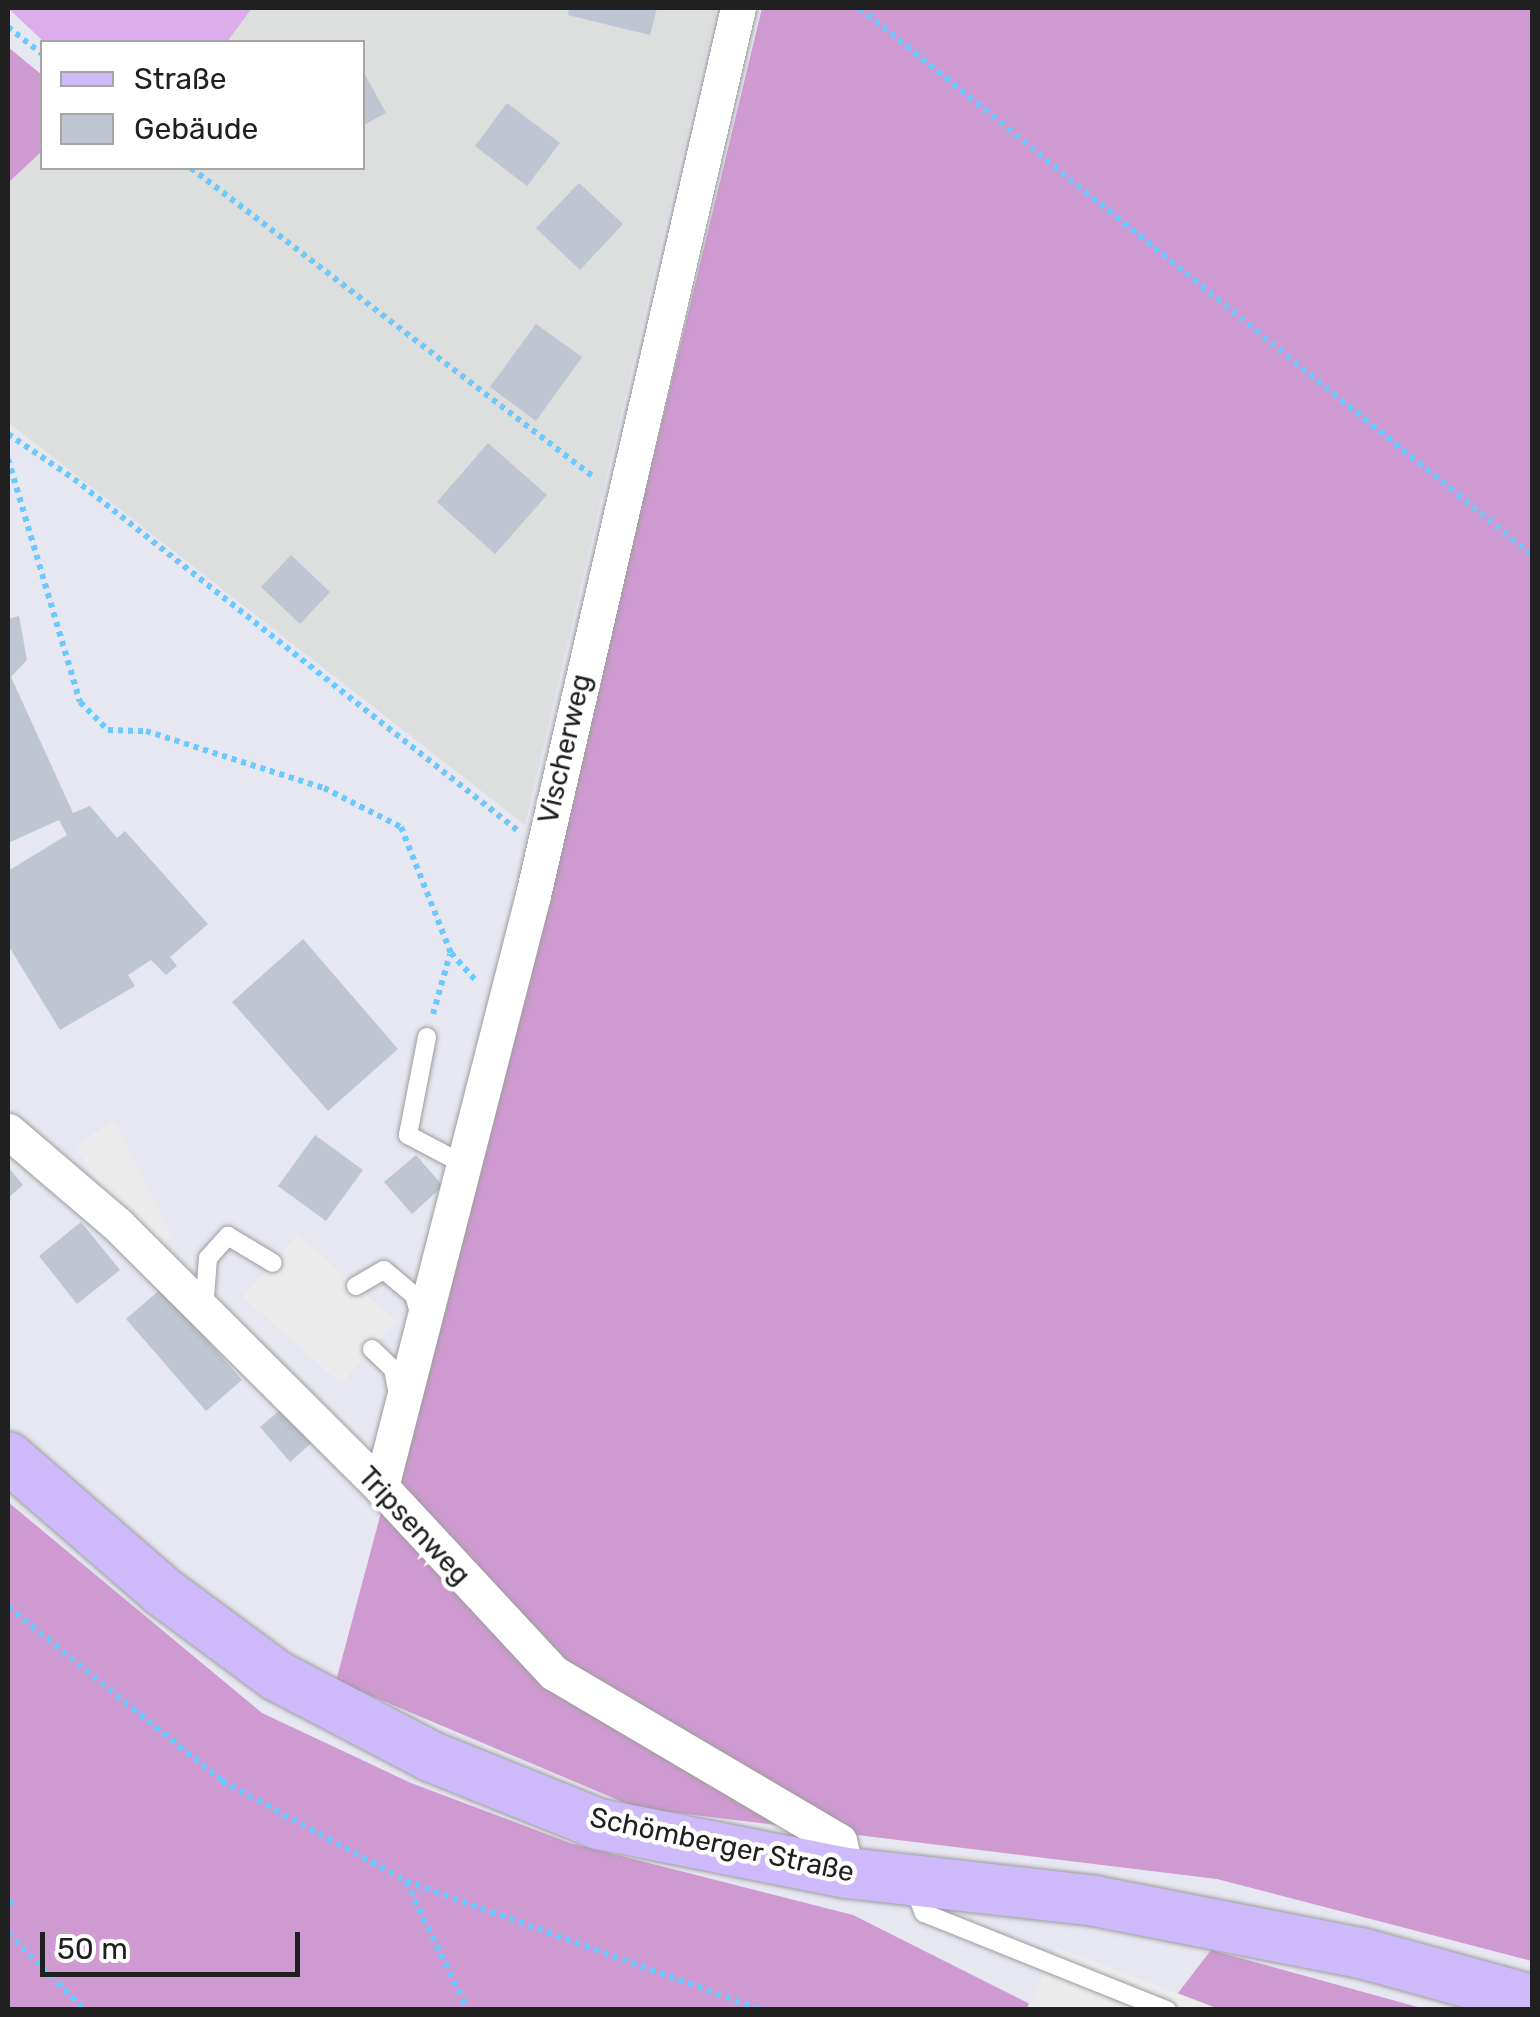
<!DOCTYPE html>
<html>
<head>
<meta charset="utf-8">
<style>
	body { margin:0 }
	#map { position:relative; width:1540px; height:2017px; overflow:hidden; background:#e6e7f1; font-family:Rubik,sans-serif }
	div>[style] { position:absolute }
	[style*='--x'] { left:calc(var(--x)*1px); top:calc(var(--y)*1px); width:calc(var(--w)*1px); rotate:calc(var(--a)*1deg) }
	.residential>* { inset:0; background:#dddede }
	.grass>* { inset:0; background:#dcaceb }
	.forest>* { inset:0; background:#cf9ad1 }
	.parking>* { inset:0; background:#ececec }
	.building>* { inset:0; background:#bfc5d1 }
	.path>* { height:6px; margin-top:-3px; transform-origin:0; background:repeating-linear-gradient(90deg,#6cc9fd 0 5px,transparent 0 10px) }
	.roads { filter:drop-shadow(0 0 2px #9d9d9d) drop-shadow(0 0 2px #9d9d9d) }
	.lane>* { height:18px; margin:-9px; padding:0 9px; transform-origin:9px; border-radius:9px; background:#fff }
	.street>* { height:35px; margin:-17.5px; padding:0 17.5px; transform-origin:17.5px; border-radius:17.5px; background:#fff }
	.secondary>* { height:50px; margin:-25px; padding:0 25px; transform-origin:25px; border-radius:25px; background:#cebafb }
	span { translate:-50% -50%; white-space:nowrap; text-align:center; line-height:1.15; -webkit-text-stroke:9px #fff; paint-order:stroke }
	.street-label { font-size:28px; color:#202020 }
	.frame { position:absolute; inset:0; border:10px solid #202020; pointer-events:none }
	.legend { position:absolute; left:40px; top:40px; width:325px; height:130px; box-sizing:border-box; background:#fff; border:2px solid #a6a6a6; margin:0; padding:12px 18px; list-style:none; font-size:30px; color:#202020 }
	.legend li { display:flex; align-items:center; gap:20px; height:50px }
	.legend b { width:50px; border:2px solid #a6a6a6 }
	.scale { position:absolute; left:40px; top:1932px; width:260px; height:45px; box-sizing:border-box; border:5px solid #202020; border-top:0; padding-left:12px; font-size:30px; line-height:35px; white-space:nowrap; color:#202020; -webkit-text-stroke:8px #fff; paint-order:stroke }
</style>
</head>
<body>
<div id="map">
	<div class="residential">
		<i style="clip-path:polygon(252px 8px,716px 8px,525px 825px,8px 422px,8px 183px,42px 151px,42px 168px,362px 168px,362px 42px,227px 42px)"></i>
	</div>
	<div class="grass">
		<i style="clip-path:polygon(8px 8px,252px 8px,227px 42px,44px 42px)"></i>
	</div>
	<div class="forest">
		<i style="clip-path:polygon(762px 8px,1532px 8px,1532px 1961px,1217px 1879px,637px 1808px,336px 1681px,560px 843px)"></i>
		<i style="clip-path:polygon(8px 47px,42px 75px,42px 151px,8px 183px)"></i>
		<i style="clip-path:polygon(8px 1502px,262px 1713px,411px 1783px,570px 1843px,853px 1915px,1040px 2009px,8px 2009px)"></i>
		<i style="clip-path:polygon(1211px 1950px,1425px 2009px,1165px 2010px)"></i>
	</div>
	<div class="parking">
		<i style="clip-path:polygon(114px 1120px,172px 1235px,161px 1245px,101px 1186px,75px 1147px)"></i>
		<i style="clip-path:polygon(298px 1235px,396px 1321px,341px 1384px,243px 1297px)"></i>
		<i style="clip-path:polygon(1056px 1947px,1219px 2009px,1026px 2010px)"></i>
	</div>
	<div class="building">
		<i style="clip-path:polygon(569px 8px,657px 8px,650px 35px,568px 15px)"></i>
		<i style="clip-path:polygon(362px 69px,386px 113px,362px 126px)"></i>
		<i style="clip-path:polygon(507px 103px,560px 143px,527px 186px,475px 146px)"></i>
		<i style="clip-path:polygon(579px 183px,623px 224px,580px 270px,536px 228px)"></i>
		<i style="clip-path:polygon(536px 324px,582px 357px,536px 421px,490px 387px)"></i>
		<i style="clip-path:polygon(488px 443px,547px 495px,495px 554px,437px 502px)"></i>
		<i style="clip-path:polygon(291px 555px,330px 592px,300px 624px,261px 587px)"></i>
		<i style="clip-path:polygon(19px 616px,27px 660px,11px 677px,73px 813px,90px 806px,117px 838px,125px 831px,208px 924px,170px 957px,177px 966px,166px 975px,151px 960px,128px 975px,135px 986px,60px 1030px,8px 945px,8px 871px,67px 835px,59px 820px,8px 843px,8px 619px)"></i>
		<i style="clip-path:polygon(303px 939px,398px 1049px,328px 1111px,232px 1002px)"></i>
		<i style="clip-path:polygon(315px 1135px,363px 1170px,326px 1221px,278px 1186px)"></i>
		<i style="clip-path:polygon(416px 1155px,443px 1186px,412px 1214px,384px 1182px)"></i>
		<i style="clip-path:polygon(8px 1167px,23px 1185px,8px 1198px)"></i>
		<i style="clip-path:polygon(81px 1222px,120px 1270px,77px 1304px,39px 1256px)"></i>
		<i style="clip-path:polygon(162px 1288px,242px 1380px,206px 1411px,126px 1319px)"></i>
		<i style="clip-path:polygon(287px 1404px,317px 1438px,290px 1462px,260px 1427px)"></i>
	</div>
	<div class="path">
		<i style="--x:860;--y:8;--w:866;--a:39.15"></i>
		<i style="--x:8;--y:27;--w:43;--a:38.5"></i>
		<i style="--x:191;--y:168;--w:509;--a:37.5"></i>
		<i style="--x:8;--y:434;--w:80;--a:34.3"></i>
		<i style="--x:74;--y:479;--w:565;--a:38.39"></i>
		<i style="--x:8;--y:459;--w:253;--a:73.5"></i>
		<i style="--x:80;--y:702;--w:40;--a:45"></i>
		<i style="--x:108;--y:730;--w:38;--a:2"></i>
		<i style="--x:146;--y:731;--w:187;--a:17.8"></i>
		<i style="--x:324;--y:788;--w:86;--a:26.9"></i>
		<i style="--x:401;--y:827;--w:136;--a:68.4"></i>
		<i style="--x:451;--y:953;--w:38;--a:48"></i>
		<i style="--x:433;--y:1014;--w:62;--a:-74.2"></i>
		<i style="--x:8;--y:1607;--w:276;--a:39.1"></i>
		<i style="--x:222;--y:1781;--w:209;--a:28.5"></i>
		<i style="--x:406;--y:1881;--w:380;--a:19.9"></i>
		<i style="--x:406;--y:1882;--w:142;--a:64.2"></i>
		<i style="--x:8;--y:1902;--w:5;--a:0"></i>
		<i style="--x:8;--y:1933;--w:109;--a:45"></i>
	</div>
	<div class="roads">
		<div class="lane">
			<i style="--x:427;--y:1037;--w:100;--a:101"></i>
			<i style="--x:408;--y:1135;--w:60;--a:27.8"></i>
			<i style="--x:356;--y:1286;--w:32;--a:-30"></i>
			<i style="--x:384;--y:1270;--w:39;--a:40"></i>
			<i style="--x:414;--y:1295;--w:19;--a:74"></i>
			<i style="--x:204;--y:1311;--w:53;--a:-85.7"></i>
			<i style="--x:208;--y:1258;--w:30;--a:-48"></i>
			<i style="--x:228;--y:1236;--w:52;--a:31"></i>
			<i style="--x:372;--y:1349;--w:29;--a:44"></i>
			<i style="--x:393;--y:1369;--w:20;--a:79"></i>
			<i style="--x:913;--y:1885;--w:30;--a:69"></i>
			<i style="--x:924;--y:1913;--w:262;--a:21.8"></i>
		</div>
		<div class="street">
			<i style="--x:8;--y:1131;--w:145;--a:40.5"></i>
			<i style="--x:118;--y:1225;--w:371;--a:44.9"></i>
			<i style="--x:381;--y:1487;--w:254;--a:47.1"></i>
			<i style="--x:554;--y:1673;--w:331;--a:30.5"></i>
			<i style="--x:839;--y:1841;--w:33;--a:76"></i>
			<i style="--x:381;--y:1487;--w:611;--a:-75.6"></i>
			<i style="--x:533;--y:895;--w:910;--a:-76.99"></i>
		</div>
		<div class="secondary">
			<i style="--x:8;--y:1457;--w:204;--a:41"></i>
			<i style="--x:162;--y:1591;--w:143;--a:36.5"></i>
			<i style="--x:277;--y:1676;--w:175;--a:27.6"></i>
			<i style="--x:432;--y:1757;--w:180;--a:21.9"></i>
			<i style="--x:599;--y:1824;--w:253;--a:11.2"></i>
			<i style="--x:847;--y:1873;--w:250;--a:6.4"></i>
			<i style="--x:1095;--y:1901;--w:271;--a:11.1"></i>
			<i style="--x:1361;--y:1953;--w:177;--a:15.4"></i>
		</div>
	</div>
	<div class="street-label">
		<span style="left:565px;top:749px;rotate:-77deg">Vischerweg</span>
		<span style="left:414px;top:1526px;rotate:47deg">Tripsenweg</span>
		<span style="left:722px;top:1845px;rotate:12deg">Schömberger Straße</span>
	</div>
	<div class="frame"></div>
	<ul class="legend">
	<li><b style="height:12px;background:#cebafb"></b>Straße</li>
	<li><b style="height:28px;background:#bfc5d1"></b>Gebäude</li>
	</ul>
	<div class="scale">50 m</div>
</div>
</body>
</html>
